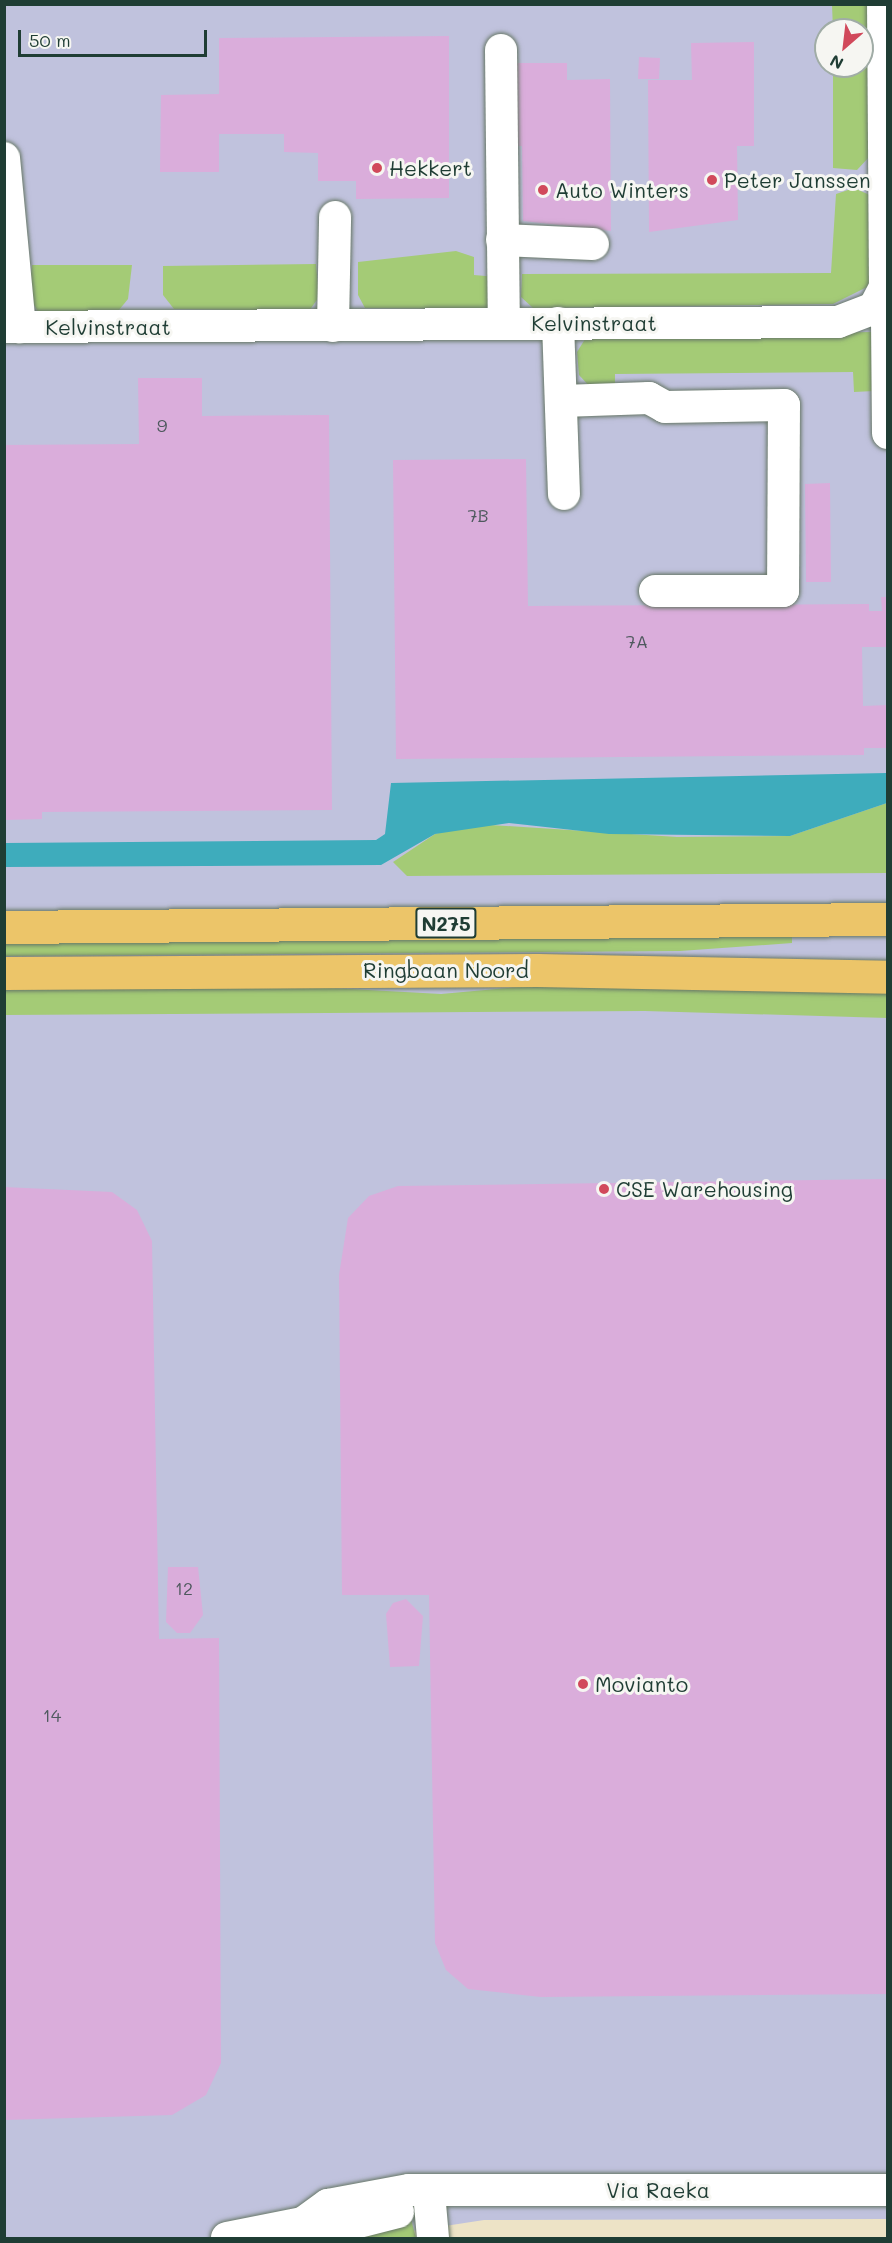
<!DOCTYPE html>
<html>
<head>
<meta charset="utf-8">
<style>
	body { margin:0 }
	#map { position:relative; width:892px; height:2243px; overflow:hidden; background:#ede3c6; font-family:Mali,sans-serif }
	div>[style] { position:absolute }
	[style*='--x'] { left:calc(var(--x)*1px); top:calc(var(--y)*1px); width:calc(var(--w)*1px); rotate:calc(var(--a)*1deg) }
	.industrial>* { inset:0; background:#c0c2dd }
	.green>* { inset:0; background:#a4cb76 }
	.water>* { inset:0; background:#3eacbc }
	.building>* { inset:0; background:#daaddb }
	.roads { filter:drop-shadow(0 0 2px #677767) drop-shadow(0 0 2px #677767) }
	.minor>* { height:32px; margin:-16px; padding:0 16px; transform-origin:16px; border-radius:16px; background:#fff }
	.major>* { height:33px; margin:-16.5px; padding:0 16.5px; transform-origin:16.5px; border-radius:16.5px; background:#ecc569 }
	.dots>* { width:16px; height:16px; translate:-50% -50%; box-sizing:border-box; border:3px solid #f6f6f2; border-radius:50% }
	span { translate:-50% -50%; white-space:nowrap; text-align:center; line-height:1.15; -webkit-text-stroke:6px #f6f6f2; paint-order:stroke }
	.number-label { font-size:18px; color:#4e595e }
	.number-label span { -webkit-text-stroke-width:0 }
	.shield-label span { padding:2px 4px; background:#f6f6f2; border:2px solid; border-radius:4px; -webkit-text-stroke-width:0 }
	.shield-label { font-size:20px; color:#1f3d34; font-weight:700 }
	.poi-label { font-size:21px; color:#1f3d34 }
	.left { translate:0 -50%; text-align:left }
	.street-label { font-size:21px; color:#1f3d34 }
	.frame { position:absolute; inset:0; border:6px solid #1f3d34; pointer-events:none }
	.north { position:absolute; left:814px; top:18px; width:60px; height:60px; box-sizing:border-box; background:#f6f6f2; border:2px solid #a0aca6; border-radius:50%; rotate:208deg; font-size:16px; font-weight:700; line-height:24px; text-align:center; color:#1f3d34 }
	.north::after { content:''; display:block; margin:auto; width:21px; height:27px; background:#d1495b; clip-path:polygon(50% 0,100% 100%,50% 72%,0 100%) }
	.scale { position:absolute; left:18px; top:30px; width:189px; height:27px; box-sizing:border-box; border:3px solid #1f3d34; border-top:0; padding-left:8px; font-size:18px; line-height:21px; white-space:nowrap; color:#1f3d34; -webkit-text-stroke:4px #f6f6f2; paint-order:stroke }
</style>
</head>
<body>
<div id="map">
	<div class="industrial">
		<i style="clip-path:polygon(evenodd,5px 5px,887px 5px,887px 2219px,484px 2220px,367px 2238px,5px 2238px,5px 5px,826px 30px,862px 30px,862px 66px,826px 66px,826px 30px)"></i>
	</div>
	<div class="green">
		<i style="clip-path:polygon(832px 5px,868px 5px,870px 156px,857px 170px,833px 168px,833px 66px,862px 66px,862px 30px,833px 30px)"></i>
		<i style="clip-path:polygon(854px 188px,872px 196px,874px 271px,867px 287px,833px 304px,533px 308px,521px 297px,522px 274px,831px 273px,836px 194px)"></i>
		<i style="clip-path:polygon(456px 251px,474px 257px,474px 275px,497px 277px,500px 298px,486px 309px,365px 308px,358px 295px,358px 262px)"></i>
		<i style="clip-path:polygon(316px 264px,319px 297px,309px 311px,174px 309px,163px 295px,163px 266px)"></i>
		<i style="clip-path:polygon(32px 265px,132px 265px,128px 299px,119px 310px,39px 314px,29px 295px)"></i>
		<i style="clip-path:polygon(873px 332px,874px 391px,854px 392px,853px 372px,615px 374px,615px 396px,592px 389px,579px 375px,577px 352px,587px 336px)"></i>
		<i style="clip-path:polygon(887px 803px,887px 873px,407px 876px,393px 862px,435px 834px,475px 824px,677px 837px,790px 836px)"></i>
		<i style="clip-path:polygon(792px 932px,792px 943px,680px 951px,5px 956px,4px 939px)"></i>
		<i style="clip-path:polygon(259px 984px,441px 994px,539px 985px,887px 992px,888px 1018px,645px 1011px,5px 1015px,4px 985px)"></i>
		<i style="clip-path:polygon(411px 2219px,416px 2238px,332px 2238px)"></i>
	</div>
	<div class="water">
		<i style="clip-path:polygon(887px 773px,887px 803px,790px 836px,609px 834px,509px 823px,435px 834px,381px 865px,5px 867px,5px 843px,376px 840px,385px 834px,391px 783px)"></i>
	</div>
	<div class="building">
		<i style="clip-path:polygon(449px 36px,449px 198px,356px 199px,356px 181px,318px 181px,318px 153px,284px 152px,284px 134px,219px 134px,219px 172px,160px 172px,161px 95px,219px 94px,219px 38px)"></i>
		<i style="clip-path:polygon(754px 42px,754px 146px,737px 146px,738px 220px,649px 232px,648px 80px,692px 80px,691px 43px)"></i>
		<i style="clip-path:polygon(639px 57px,660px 58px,659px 79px,638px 79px)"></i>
		<i style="clip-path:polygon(512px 63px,567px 63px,567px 80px,610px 79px,611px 231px,523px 221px,522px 146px,513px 146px)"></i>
		<i style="clip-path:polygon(138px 378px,202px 378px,202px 416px,329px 415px,332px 810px,42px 812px,42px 819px,4px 820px,4px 445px,139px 444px)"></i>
		<i style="clip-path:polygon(526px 459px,528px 606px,869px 604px,869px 611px,882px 611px,881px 597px,888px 597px,888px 647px,862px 647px,863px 706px,888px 705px,888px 748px,864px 748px,864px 755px,396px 759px,393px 460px)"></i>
		<i style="clip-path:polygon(830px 483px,831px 582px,806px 582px,805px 484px)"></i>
		<i style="clip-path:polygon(888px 1179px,888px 1994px,541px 1997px,468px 1989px,446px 1970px,435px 1943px,429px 1595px,342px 1595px,339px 1275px,348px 1218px,369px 1196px,398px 1186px)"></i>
		<i style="clip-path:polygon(4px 1187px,112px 1192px,137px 1210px,152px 1241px,159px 1639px,219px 1638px,221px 2063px,206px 2095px,172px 2115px,4px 2120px)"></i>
		<i style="clip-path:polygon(168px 1567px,198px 1567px,203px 1615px,190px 1633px,177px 1633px,166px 1622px)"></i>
		<i style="clip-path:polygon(406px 1599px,423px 1616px,419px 1666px,390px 1667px,386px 1614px,393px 1603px)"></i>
	</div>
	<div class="roads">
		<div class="minor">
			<i style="--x:501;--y:50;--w:273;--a:89.4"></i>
			<i style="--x:4;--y:158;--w:170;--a:84.6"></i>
			<i style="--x:502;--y:240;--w:91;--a:2.5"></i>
			<i style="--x:874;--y:308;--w:17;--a:40"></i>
			<i style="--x:887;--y:319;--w:114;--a:89.5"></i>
			<i style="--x:558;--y:323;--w:171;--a:88"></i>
			<i style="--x:333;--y:326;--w:109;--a:-88.9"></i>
			<i style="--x:4;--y:327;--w:834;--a:-0.34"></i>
			<i style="--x:838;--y:322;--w:39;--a:-21"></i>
			<i style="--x:874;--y:308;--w:24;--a:-62"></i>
			<i style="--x:885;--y:287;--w:283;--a:-90.4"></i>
			<i style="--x:562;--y:401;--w:87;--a:-2"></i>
			<i style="--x:649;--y:398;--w:18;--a:29"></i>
			<i style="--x:665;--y:407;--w:119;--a:-1"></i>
			<i style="--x:784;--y:405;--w:186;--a:90.3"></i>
			<i style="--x:783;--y:591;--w:128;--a:180"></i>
			<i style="--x:429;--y:2193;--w:45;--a:84.9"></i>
			<i style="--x:303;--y:2223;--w:31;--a:-36"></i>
			<i style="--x:328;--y:2205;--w:82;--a:-10.5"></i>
			<i style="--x:409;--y:2190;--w:479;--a:0"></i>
			<i style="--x:227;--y:2238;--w:77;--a:-11.2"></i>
			<i style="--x:303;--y:2223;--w:32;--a:9"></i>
			<i style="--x:335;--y:2228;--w:65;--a:-14.3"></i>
		</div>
		<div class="major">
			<i style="--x:4;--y:927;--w:884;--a:-0.52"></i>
			<i style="--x:4;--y:973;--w:533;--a:-0.32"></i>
			<i style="--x:537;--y:970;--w:351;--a:1.1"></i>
		</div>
	</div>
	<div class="dots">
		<i style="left:377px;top:168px;background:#d1495b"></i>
		<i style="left:712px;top:180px;background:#d1495b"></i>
		<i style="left:543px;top:190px;background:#d1495b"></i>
		<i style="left:604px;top:1189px;background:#d1495b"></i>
		<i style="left:583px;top:1684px;background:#d1495b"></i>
	</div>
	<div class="number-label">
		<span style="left:162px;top:425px">9</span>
		<span style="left:478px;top:515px">7B</span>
		<span style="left:637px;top:641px">7A</span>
		<span style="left:184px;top:1588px">12</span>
		<span style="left:52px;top:1715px">14</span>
	</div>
	<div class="shield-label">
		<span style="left:446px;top:923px">N275</span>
	</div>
	<div class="poi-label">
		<span class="left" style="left:389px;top:168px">Hekkert</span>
		<span class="left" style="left:724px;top:180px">Peter Janssen</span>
		<span class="left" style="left:555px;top:190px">Auto Winters</span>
		<span class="left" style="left:616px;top:1189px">CSE Warehousing</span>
		<span class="left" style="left:595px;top:1684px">Movianto</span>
	</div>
	<div class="street-label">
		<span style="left:594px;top:323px">Kelvinstraat</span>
		<span style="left:108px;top:327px">Kelvinstraat</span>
		<span style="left:446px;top:970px">Ringbaan Noord</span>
		<span style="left:658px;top:2190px">Via Raeka</span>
	</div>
	<div class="frame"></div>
	<div class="north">N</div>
	<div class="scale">50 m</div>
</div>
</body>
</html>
